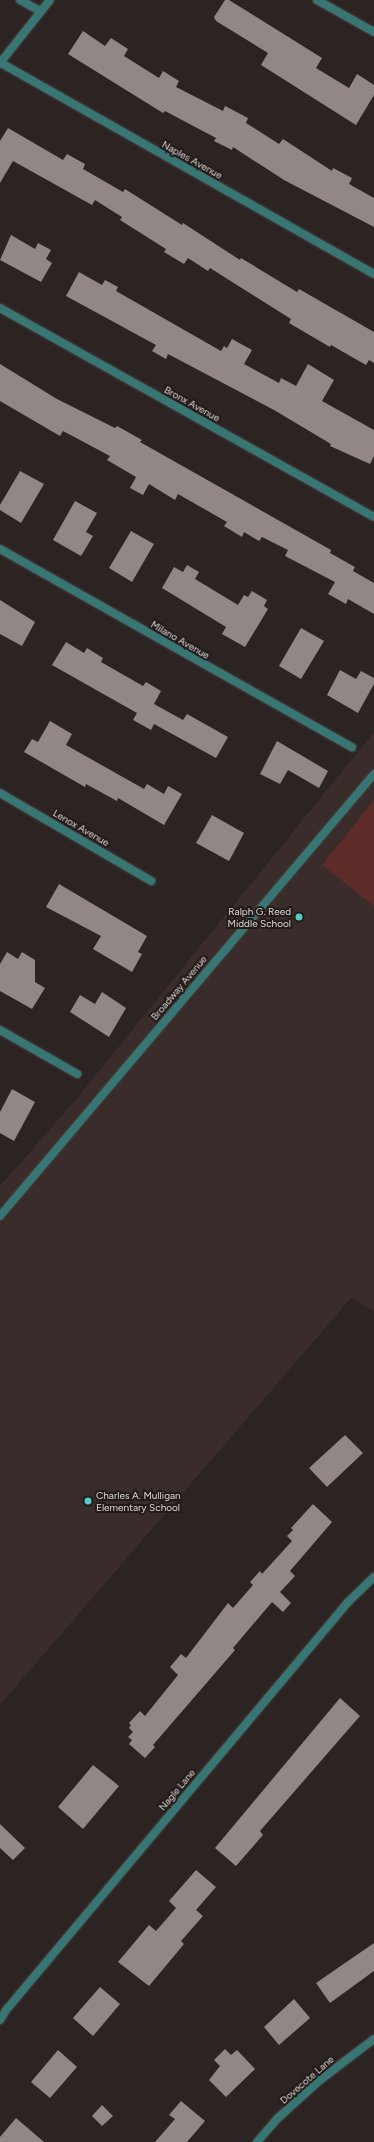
<!DOCTYPE html>
<html>
<head>
<meta charset="utf-8">
<style>
	body { margin:0 }
	#map { position:relative; width:374px; height:2142px; overflow:hidden; background:#2c2423; font-family:Figtree,sans-serif }
	div>[style] { position:absolute }
	[style*='--x'] { left:calc(var(--x)*1px); top:calc(var(--y)*1px); width:calc(var(--w)*1px); rotate:calc(var(--a)*1deg) }
	.built>* { inset:0; background:#392c2a }
	.green>* { inset:0; background:#5d2c28 }
	.building>* { inset:0; background:#918786 }
	.roads { filter:drop-shadow(0 0 1px #494140) drop-shadow(0 0 1px #494140) }
	.minor>* { height:8px; margin:-4px; padding:0 4px; transform-origin:4px; border-radius:4px; background:#387673 }
	.tertiary>* { height:8px; margin:-4px; padding:0 4px; transform-origin:4px; border-radius:4px; background:#387673 }
	.dots>* { width:11px; height:11px; translate:-50% -50%; box-sizing:border-box; border:2px solid #221b1a; border-radius:50% }
	span { translate:-50% -50%; white-space:nowrap; text-align:center; line-height:1.15; -webkit-text-stroke:4px #221b1a; paint-order:stroke }
	.street-label { font-size:10px; color:#dfd9d9 }
	.poi-label { font-size:10px; color:#dfd9d9 }
	.right { translate:-100% -50%; text-align:right }
	.left { translate:0 -50%; text-align:left }
</style>
</head>
<body>
<div id="map">
	<div class="built">
		<i style="clip-path:polygon(374px 732px,374px 1312px,352px 1297px,0 1705px,0 1186px,73px 1103px)"></i>
	</div>
	<div class="green">
		<i style="clip-path:polygon(374px 800px,374px 906px,322px 865px)"></i>
	</div>
	<div class="building">
		<i style="clip-path:polygon(225px 0,229px 0,322px 58px,316px 68px,349px 88px,357px 74px,374px 85px,374px 95px,356px 125px,261px 65px,268px 53px,216px 21px,214px 17px)"></i>
		<i style="clip-path:polygon(83px 31px,105px 46px,111px 38px,128px 49px,124px 56px,159px 78px,163px 71px,179px 81px,176px 87px,223px 111px,225px 106px,248px 118px,246px 123px,279px 144px,283px 139px,332px 171px,333px 168px,352px 178px,349px 184px,374px 198px,374px 227px,284px 180px,233px 147px,232px 150px,214px 141px,216px 138px,165px 111px,163px 113px,68px 54px)"></i>
		<i style="clip-path:polygon(8px 128px,63px 160px,67px 154px,85px 164px,83px 169px,123px 192px,125px 189px,182px 225px,183px 223px,240px 260px,241px 258px,297px 292px,299px 289px,374px 332px,374px 363px,369px 360px,366px 365px,331px 345px,330px 347px,289px 323px,291px 319px,210px 268px,208px 271px,188px 258px,184px 264px,164px 252px,166px 249px,120px 220px,122px 217px,95px 200px,92px 205px,13px 161px,0 183px,0 141px)"></i>
		<i style="clip-path:polygon(11px 235px,35px 249px,38px 243px,51px 250px,46px 259px,52px 263px,41px 282px,0 260px)"></i>
		<i style="clip-path:polygon(79px 272px,102px 285px,105px 280px,118px 287px,116px 291px,221px 351px,224px 346px,227px 348px,232px 339px,252px 350px,244px 364px,279px 383px,281px 378px,296px 386px,308px 364px,334px 380px,322px 401px,374px 430px,374px 456px,370px 464px,330px 446px,331px 444px,274px 410px,168px 354px,166px 359px,152px 351px,156px 345px,66px 296px)"></i>
		<i style="clip-path:polygon(0 364px,57px 399px,115px 428px,117px 426px,142px 440px,140px 442px,331px 550px,330px 553px,355px 567px,353px 571px,374px 583px,374px 614px,348px 599px,346px 604px,328px 594px,335px 582px,285px 556px,288px 550px,262px 537px,259px 541px,244px 532px,242px 537px,224px 526px,227px 522px,178px 494px,175px 500px,149px 484px,143px 495px,130px 488px,136px 477px,107px 460px,110px 456px,63px 431px,60px 436px,0 401px)"></i>
		<i style="clip-path:polygon(20px 471px,44px 484px,21px 523px,0 510px,0 505px)"></i>
		<i style="clip-path:polygon(75px 501px,97px 513px,86px 532px,93px 536px,81px 556px,53px 540px)"></i>
		<i style="clip-path:polygon(131px 531px,154px 544px,132px 582px,109px 568px)"></i>
		<i style="clip-path:polygon(187px 565px,199px 572px,195px 579px,238px 605px,244px 595px,248px 597px,252px 591px,267px 600px,264px 606px,268px 609px,245px 647px,222px 634px,226px 627px,162px 588px,174px 567px,183px 572px)"></i>
		<i style="clip-path:polygon(0 600px,35px 622px,22px 646px,0 634px)"></i>
		<i style="clip-path:polygon(301px 628px,324px 641px,301px 679px,279px 666px)"></i>
		<i style="clip-path:polygon(66px 642px,84px 653px,87px 648px,103px 658px,101px 662px,143px 686px,146px 682px,161px 691px,154px 704px,183px 720px,187px 714px,228px 737px,216px 758px,154px 724px,151px 730px,133px 720px,137px 713px,52px 665px)"></i>
		<i style="clip-path:polygon(340px 670px,356px 679px,361px 671px,374px 678px,374px 684px,358px 713px,327px 695px)"></i>
		<i style="clip-path:polygon(50px 721px,72px 734px,66px 745px,144px 789px,147px 784px,164px 794px,168px 786px,182px 794px,164px 825px,118px 798px,117px 801px,86px 784px,85px 787px,24px 752px,32px 739px,38px 742px)"></i>
		<i style="clip-path:polygon(277px 741px,328px 771px,319px 788px,288px 770px,280px 784px,260px 774px)"></i>
		<i style="clip-path:polygon(212px 815px,244px 833px,229px 861px,196px 843px)"></i>
		<i style="clip-path:polygon(59px 884px,147px 936px,138px 952px,142px 954px,132px 972px,93px 949px,101px 936px,46px 907px)"></i>
		<i style="clip-path:polygon(7px 952px,18px 959px,22px 952px,35px 960px,35px 982px,45px 988px,32px 1009px,0 991px,0 964px)"></i>
		<i style="clip-path:polygon(102px 992px,126px 1008px,109px 1037px,70px 1012px,80px 995px,95px 1004px)"></i>
		<i style="clip-path:polygon(12px 1089px,35px 1102px,14px 1141px,0 1133px,0 1112px)"></i>
		<i style="clip-path:polygon(345px 1435px,363px 1453px,327px 1487px,309px 1468px)"></i>
		<i style="clip-path:polygon(313px 1504px,332px 1522px,290px 1571px,295px 1576px,280px 1592px,291px 1603px,283px 1612px,272px 1602px,233px 1648px,235px 1650px,153px 1745px,155px 1747px,145px 1758px,129px 1744px,132px 1740px,128px 1737px,133px 1732px,129px 1728px,131px 1725px,129px 1723px,140px 1711px,145px 1716px,178px 1675px,170px 1667px,181px 1654px,186px 1658px,228px 1603px,233px 1608px,253px 1585px,250px 1582px,260px 1571px,262px 1574px,292px 1541px,287px 1536px,293px 1530px,291px 1528px)"></i>
		<i style="clip-path:polygon(340px 1698px,360px 1716px,260px 1831px,263px 1835px,236px 1866px,215px 1848px)"></i>
		<i style="clip-path:polygon(93px 1765px,119px 1786px,83px 1829px,58px 1807px)"></i>
		<i style="clip-path:polygon(0 1824px,25px 1848px,13px 1860px,0 1848px)"></i>
		<i style="clip-path:polygon(196px 1870px,216px 1887px,196px 1910px,203px 1916px,181px 1941px,184px 1944px,149px 1986px,118px 1962px,149px 1925px,156px 1931px,176px 1908px,169px 1901px)"></i>
		<i style="clip-path:polygon(374px 1943px,374px 1971px,330px 2003px,316px 1983px)"></i>
		<i style="clip-path:polygon(100px 1987px,120px 2004px,93px 2036px,73px 2018px)"></i>
		<i style="clip-path:polygon(294px 1999px,310px 2018px,279px 2045px,264px 2027px)"></i>
		<i style="clip-path:polygon(225px 2049px,231px 2055px,237px 2050px,255px 2069px,226px 2097px,209px 2080px,220px 2066px,214px 2060px)"></i>
		<i style="clip-path:polygon(58px 2050px,77px 2067px,50px 2098px,31px 2082px)"></i>
		<i style="clip-path:polygon(181px 2101px,205px 2121px,187px 2142px,155px 2142px,175px 2119px,169px 2115px)"></i>
		<i style="clip-path:polygon(102px 2105px,113px 2116px,102px 2126px,92px 2116px)"></i>
		<i style="clip-path:polygon(16px 2118px,44px 2142px,0 2142px,0 2137px)"></i>
	</div>
	<div class="roads">
		<div class="minor">
			<i style="--x:20;--y:0;--w:23;--a:29"></i>
			<i style="--x:317;--y:0;--w:65;--a:29.3"></i>
			<i style="--x:1;--y:63;--w:429;--a:29.5"></i>
			<i style="--x:0;--y:308;--w:428;--a:29.2"></i>
			<i style="--x:0;--y:549;--w:404;--a:29.4"></i>
			<i style="--x:0;--y:793;--w:175;--a:30.2"></i>
			<i style="--x:0;--y:1030;--w:89;--a:29.7"></i>
			<i style="--x:0;--y:1216;--w:579;--a:-49.76"></i>
			<i style="--x:0;--y:2020;--w:13;--a:-58"></i>
			<i style="--x:7;--y:2009;--w:531;--a:-50.04"></i>
			<i style="--x:348;--y:1602;--w:36;--a:-44"></i>
			<i style="--x:257;--y:2142;--w:32;--a:-49"></i>
			<i style="--x:278;--y:2118;--w:57;--a:-42.1"></i>
			<i style="--x:320;--y:2080;--w:68;--a:-37.2"></i>
		</div>
		<div class="tertiary">
			<i style="--x:0;--y:63;--w:80;--a:-51.6"></i>
		</div>
	</div>
	<div class="dots">
		<i style="left:299px;top:917px;background:#54cdc7"></i>
		<i style="left:88px;top:1501px;background:#54cdc7"></i>
	</div>
	<div class="street-label">
		<span style="left:192px;top:160px;rotate:29deg">Naples Avenue</span>
		<span style="left:192px;top:404px;rotate:29deg">Bronx Avenue</span>
		<span style="left:180px;top:640px;rotate:30deg">Milano Avenue</span>
		<span style="left:81px;top:828px;rotate:30deg">Lenox Avenue</span>
		<span style="left:179px;top:988px;rotate:-50deg">Broadway Avenue</span>
		<span style="left:177px;top:1790px;rotate:-50deg">Nagle Lane</span>
		<span style="left:307px;top:2080px;rotate:-41deg">Dovecote Lane</span>
	</div>
	<div class="poi-label">
		<span class="right" style="left:291px;top:917px">Ralph G. Reed<br>Middle School</span>
		<span class="left" style="left:96px;top:1501px">Charles A. Mulligan<br>Elementary School</span>
	</div>
</div>
</body>
</html>
